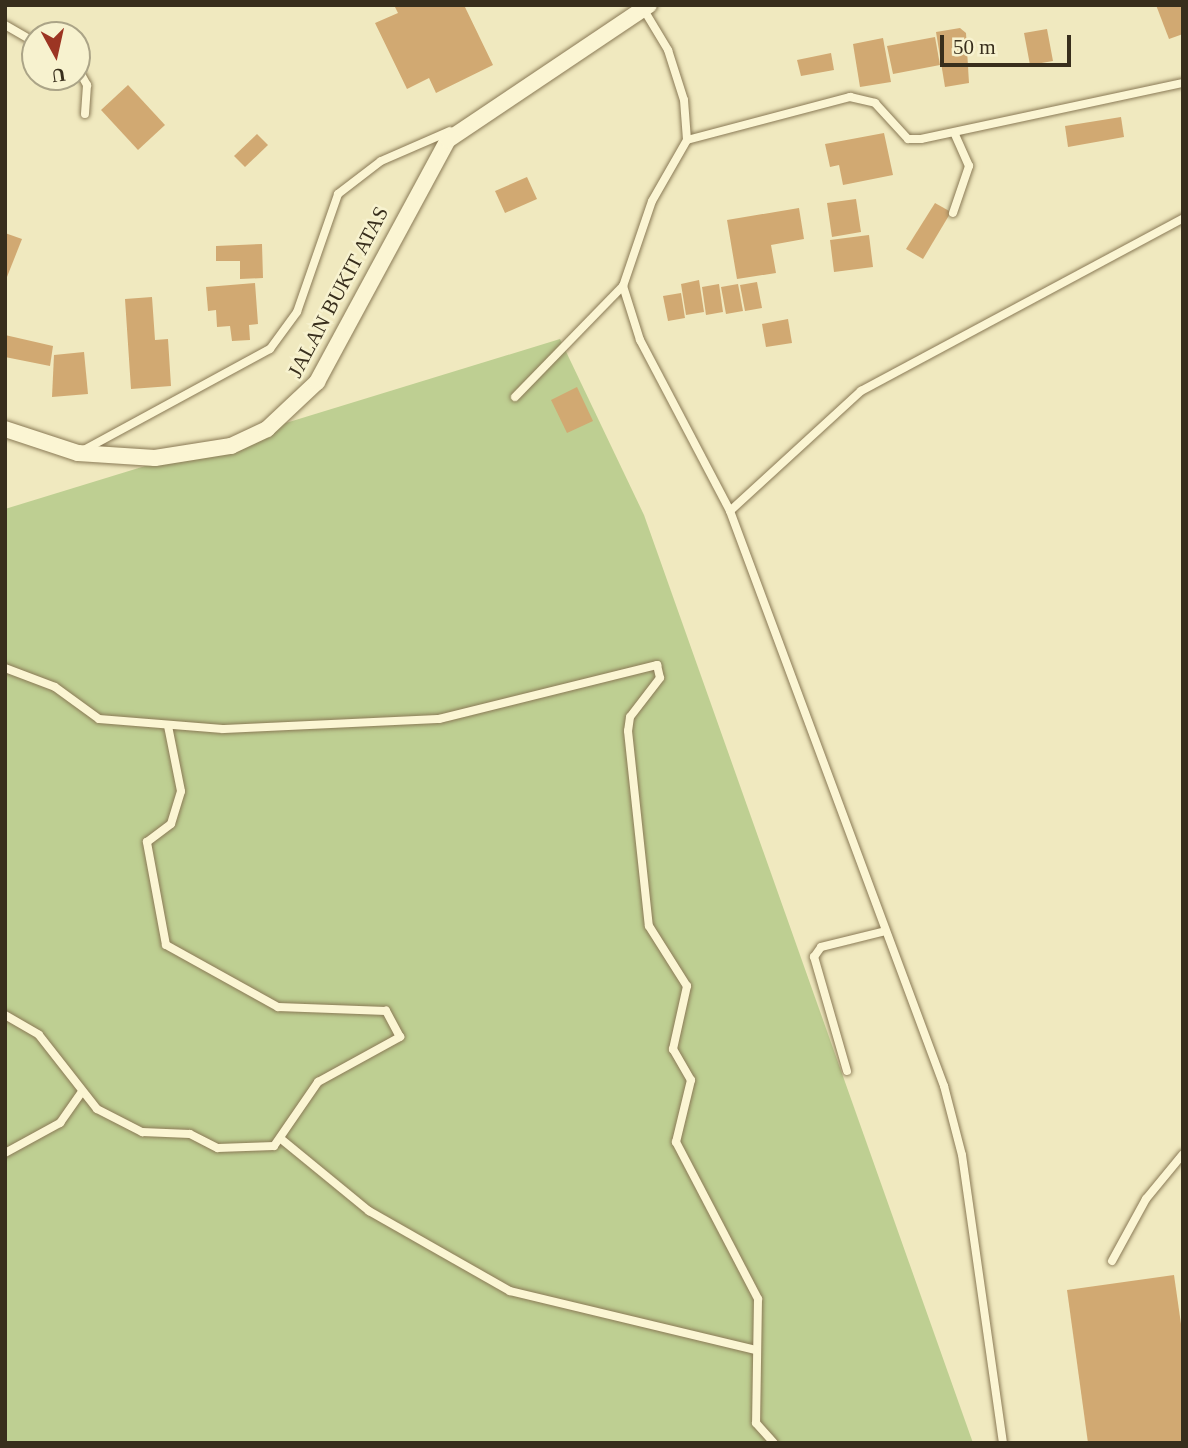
<!DOCTYPE html>
<html>
<head>
<meta charset="utf-8">
<style>
	body { margin:0 }
	#map { position:relative; width:1188px; height:1448px; overflow:hidden; background:#f0e9bf; font-family:Georgia,serif }
	div>[style] { position:absolute }
	[style*='--x'] { left:calc(var(--x)*1px); top:calc(var(--y)*1px); width:calc(var(--w)*1px); rotate:calc(var(--a)*1deg) }
	.green>* { inset:0; background:#becf92 }
	.building>* { inset:0; background:#d1a972 }
	.roads { filter:drop-shadow(0 0 2px #8a7a56) drop-shadow(0 0 2px #8a7a56) }
	.service>* { height:8px; margin:-4px; padding:0 4px; transform-origin:4px; border-radius:4px; background:#fbf5d3 }
	.minor>* { height:16px; margin:-8px; padding:0 8px; transform-origin:8px; border-radius:8px; background:#fbf5d3 }
	span { translate:-50% -50%; white-space:nowrap; text-align:center; line-height:1.15; -webkit-text-stroke:5px #f7f2cf; paint-order:stroke }
	.street-label { font-size:21px; color:#382e1c }
	.frame { position:absolute; inset:0; border:7px solid #382e1c; pointer-events:none }
	.north { position:absolute; left:21px; top:21px; width:70px; height:70px; box-sizing:border-box; background:#f7f2cf; border:2px solid #aba487; border-radius:50%; rotate:172deg; font-size:19px; font-weight:700; line-height:28px; text-align:center; color:#382e1c }
	.north::after { content:''; display:block; margin:auto; width:24px; height:32px; background:#9c3523; clip-path:polygon(50% 0,100% 100%,50% 72%,0 100%) }
	.scale { position:absolute; left:940px; top:35px; width:131px; height:32px; box-sizing:border-box; border:4px solid #382e1c; border-top:0; padding-left:9px; font-size:21px; line-height:24px; white-space:nowrap; color:#382e1c; -webkit-text-stroke:5px #f7f2cf; paint-order:stroke }
</style>
</head>
<body>
<div id="map">
	<div class="green">
		<i style="clip-path:polygon(560px 339px,644px 515px,973px 1443px,5px 1443px,5px 509px)"></i>
	</div>
	<div class="building">
		<i style="clip-path:polygon(394px 5px,464px 5px,493px 65px,436px 93px,429px 78px,407px 89px,375px 23px,398px 13px)"></i>
		<i style="clip-path:polygon(1156px 5px,1183px 5px,1183px 34px,1169px 39px)"></i>
		<i style="clip-path:polygon(960px 28px,966px 33px,969px 83px,945px 87px,936px 32px)"></i>
		<i style="clip-path:polygon(1047px 29px,1053px 61px,1030px 65px,1024px 33px)"></i>
		<i style="clip-path:polygon(935px 37px,940px 65px,893px 74px,887px 46px)"></i>
		<i style="clip-path:polygon(883px 38px,891px 82px,860px 87px,853px 44px)"></i>
		<i style="clip-path:polygon(831px 53px,834px 70px,801px 76px,797px 60px)"></i>
		<i style="clip-path:polygon(128px 85px,165px 125px,138px 150px,101px 110px)"></i>
		<i style="clip-path:polygon(1121px 117px,1124px 137px,1068px 147px,1065px 126px)"></i>
		<i style="clip-path:polygon(884px 133px,893px 175px,843px 185px,839px 165px,830px 167px,825px 144px)"></i>
		<i style="clip-path:polygon(257px 134px,268px 145px,245px 167px,234px 156px)"></i>
		<i style="clip-path:polygon(527px 177px,537px 199px,505px 213px,495px 191px)"></i>
		<i style="clip-path:polygon(856px 199px,861px 232px,832px 237px,827px 203px)"></i>
		<i style="clip-path:polygon(935px 203px,951px 212px,923px 259px,906px 249px)"></i>
		<i style="clip-path:polygon(799px 208px,804px 239px,771px 245px,776px 273px,737px 279px,727px 220px)"></i>
		<i style="clip-path:polygon(5px 233px,22px 239px,5px 282px)"></i>
		<i style="clip-path:polygon(869px 235px,873px 267px,834px 272px,830px 240px)"></i>
		<i style="clip-path:polygon(262px 244px,263px 278px,240px 279px,240px 261px,216px 261px,216px 246px)"></i>
		<i style="clip-path:polygon(699px 280px,704px 312px,686px 315px,681px 284px)"></i>
		<i style="clip-path:polygon(757px 282px,762px 308px,745px 311px,740px 285px)"></i>
		<i style="clip-path:polygon(255px 283px,258px 324px,249px 325px,250px 340px,232px 341px,230px 326px,217px 327px,216px 310px,208px 311px,206px 287px)"></i>
		<i style="clip-path:polygon(719px 284px,723px 312px,706px 315px,702px 287px)"></i>
		<i style="clip-path:polygon(738px 284px,743px 311px,726px 314px,721px 287px)"></i>
		<i style="clip-path:polygon(681px 293px,685px 318px,668px 321px,663px 296px)"></i>
		<i style="clip-path:polygon(152px 297px,155px 340px,168px 339px,171px 386px,131px 389px,125px 299px)"></i>
		<i style="clip-path:polygon(788px 319px,792px 343px,766px 347px,762px 324px)"></i>
		<i style="clip-path:polygon(5px 335px,53px 346px,50px 366px,5px 357px)"></i>
		<i style="clip-path:polygon(84px 352px,88px 394px,52px 397px,54px 355px)"></i>
		<i style="clip-path:polygon(577px 387px,593px 421px,567px 433px,551px 400px)"></i>
		<i style="clip-path:polygon(1174px 1275px,1183px 1338px,1183px 1443px,1088px 1443px,1067px 1290px)"></i>
	</div>
	<div class="roads">
		<div class="service">
			<i style="--x:644;--y:10;--w:47;--a:59"></i>
			<i style="--x:668;--y:50;--w:52;--a:72.3"></i>
			<i style="--x:684;--y:100;--w:40;--a:85.7"></i>
			<i style="--x:687;--y:140;--w:70;--a:119.8"></i>
			<i style="--x:652;--y:201;--w:90;--a:108.8"></i>
			<i style="--x:623;--y:286;--w:57;--a:72.5"></i>
			<i style="--x:640;--y:340;--w:193;--a:62.2"></i>
			<i style="--x:730;--y:511;--w:614;--a:69.59"></i>
			<i style="--x:944;--y:1086;--w:71;--a:75.4"></i>
			<i style="--x:962;--y:1155;--w:291;--a:81.9"></i>
			<i style="--x:5;--y:25;--w:34;--a:30"></i>
			<i style="--x:77;--y:67;--w:21;--a:61"></i>
			<i style="--x:87;--y:85;--w:29;--a:94"></i>
			<i style="--x:687;--y:140;--w:169;--a:-14.8"></i>
			<i style="--x:850;--y:97;--w:26;--a:13"></i>
			<i style="--x:875;--y:103;--w:49;--a:47.5"></i>
			<i style="--x:908;--y:139;--w:13;--a:0"></i>
			<i style="--x:921;--y:139;--w:268;--a:-12.1"></i>
			<i style="--x:953;--y:213;--w:50;--a:-71.2"></i>
			<i style="--x:969;--y:166;--w:36;--a:-114"></i>
			<i style="--x:515;--y:397;--w:155;--a:-45.8"></i>
			<i style="--x:82;--y:451;--w:214;--a:-28.5"></i>
			<i style="--x:270;--y:349;--w:46;--a:-53.9"></i>
			<i style="--x:297;--y:312;--w:125;--a:-70.8"></i>
			<i style="--x:338;--y:194;--w:54;--a:-37.5"></i>
			<i style="--x:381;--y:161;--w:75;--a:-23.5"></i>
			<i style="--x:730;--y:511;--w:178;--a:-42.5"></i>
			<i style="--x:861;--y:391;--w:366;--a:-28.2"></i>
			<i style="--x:5;--y:668;--w:53;--a:20.8"></i>
			<i style="--x:55;--y:687;--w:54;--a:36"></i>
			<i style="--x:99;--y:719;--w:124;--a:4.6"></i>
			<i style="--x:223;--y:729;--w:216;--a:-2.7"></i>
			<i style="--x:439;--y:719;--w:225;--a:-13.9"></i>
			<i style="--x:657;--y:665;--w:13;--a:77"></i>
			<i style="--x:660;--y:678;--w:49;--a:127.6"></i>
			<i style="--x:630;--y:717;--w:14;--a:98"></i>
			<i style="--x:628;--y:731;--w:196;--a:83.9"></i>
			<i style="--x:649;--y:926;--w:71;--a:57.7"></i>
			<i style="--x:687;--y:986;--w:65;--a:102.5"></i>
			<i style="--x:673;--y:1049;--w:36;--a:60"></i>
			<i style="--x:691;--y:1080;--w:64;--a:103.6"></i>
			<i style="--x:676;--y:1142;--w:177;--a:62.4"></i>
			<i style="--x:758;--y:1299;--w:124;--a:90.9"></i>
			<i style="--x:756;--y:1423;--w:27;--a:48"></i>
			<i style="--x:5;--y:1015;--w:39;--a:30"></i>
			<i style="--x:39;--y:1035;--w:94;--a:51.9"></i>
			<i style="--x:97;--y:1109;--w:51;--a:27.1"></i>
			<i style="--x:142;--y:1132;--w:48;--a:2.4"></i>
			<i style="--x:190;--y:1134;--w:31;--a:27"></i>
			<i style="--x:218;--y:1148;--w:56;--a:-2"></i>
			<i style="--x:274;--y:1146;--w:78;--a:-55.5"></i>
			<i style="--x:318;--y:1082;--w:94;--a:-28.8"></i>
			<i style="--x:400;--y:1037;--w:30;--a:-118"></i>
			<i style="--x:386;--y:1011;--w:108;--a:-177.9"></i>
			<i style="--x:278;--y:1007;--w:128;--a:-151"></i>
			<i style="--x:166;--y:945;--w:105;--a:-100.5"></i>
			<i style="--x:147;--y:842;--w:30;--a:-37"></i>
			<i style="--x:171;--y:824;--w:34;--a:-73"></i>
			<i style="--x:181;--y:791;--w:66;--a:-101.3"></i>
			<i style="--x:847;--y:1071;--w:119;--a:-106.1"></i>
			<i style="--x:814;--y:957;--w:12;--a:-55"></i>
			<i style="--x:821;--y:947;--w:63;--a:-13.8"></i>
			<i style="--x:281;--y:1139;--w:114;--a:39.3"></i>
			<i style="--x:369;--y:1211;--w:162;--a:29.6"></i>
			<i style="--x:510;--y:1291;--w:253;--a:13.5"></i>
			<i style="--x:5;--y:1153;--w:63;--a:-28.6"></i>
			<i style="--x:60;--y:1123;--w:38;--a:-55"></i>
			<i style="--x:1112;--y:1261;--w:71;--a:-61.3"></i>
			<i style="--x:1146;--y:1199;--w:58;--a:-50.6"></i>
		</div>
		<div class="minor">
			<i style="--x:5;--y:429;--w:77;--a:18.2"></i>
			<i style="--x:78;--y:453;--w:77;--a:3.7"></i>
			<i style="--x:155;--y:458;--w:77;--a:-9"></i>
			<i style="--x:231;--y:446;--w:40;--a:-25"></i>
			<i style="--x:267;--y:429;--w:69;--a:-43.2"></i>
			<i style="--x:317;--y:382;--w:275;--a:-61.6"></i>
			<i style="--x:448;--y:140;--w:242;--a:-33.9"></i>
		</div>
	</div>
	<div class="street-label">
		<span style="left:338px;top:292px;rotate:-62deg">JALAN BUKIT ATAS</span>
	</div>
	<div class="frame"></div>
	<div class="north">U</div>
	<div class="scale">50 m</div>
</div>
</body>
</html>
